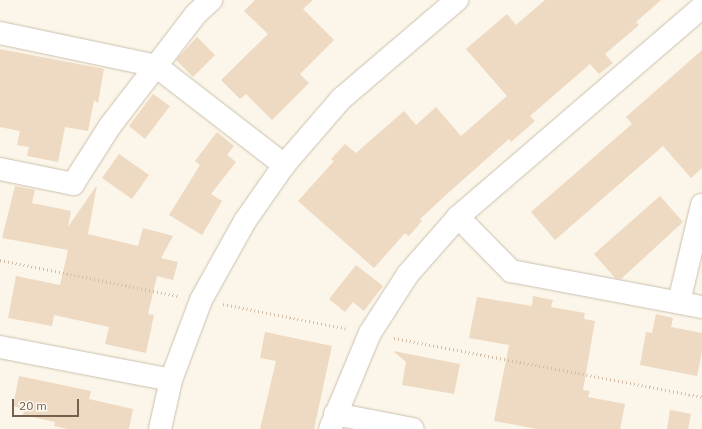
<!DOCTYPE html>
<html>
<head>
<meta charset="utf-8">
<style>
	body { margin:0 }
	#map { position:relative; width:702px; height:429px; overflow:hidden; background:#fbf6e9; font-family:"IBM Plex Sans",sans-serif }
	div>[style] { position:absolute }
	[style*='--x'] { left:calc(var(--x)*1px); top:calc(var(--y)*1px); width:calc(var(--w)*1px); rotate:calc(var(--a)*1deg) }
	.building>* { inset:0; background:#eed9c2 }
	.path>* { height:2.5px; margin-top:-1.25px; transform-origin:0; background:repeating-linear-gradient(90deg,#d3bca5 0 1px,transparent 0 4px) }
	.roads { filter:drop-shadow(0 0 1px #ccbfaf) drop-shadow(0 0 1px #ccbfaf) }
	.minor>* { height:22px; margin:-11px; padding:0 11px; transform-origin:11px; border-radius:11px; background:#fff }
	.tertiary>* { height:22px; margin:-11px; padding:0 11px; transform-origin:11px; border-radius:11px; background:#fff }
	span { translate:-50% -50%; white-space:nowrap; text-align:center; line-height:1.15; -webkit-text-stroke:4px #fef9ef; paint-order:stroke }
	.scale { position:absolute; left:12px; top:399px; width:67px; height:18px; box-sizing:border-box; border:2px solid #73604e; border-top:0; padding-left:5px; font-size:12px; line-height:14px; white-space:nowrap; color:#73604e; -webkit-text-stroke:3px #fef9ef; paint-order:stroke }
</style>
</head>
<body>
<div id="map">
	<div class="building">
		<i style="clip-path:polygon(255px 0,313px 0,303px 9px,334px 40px,300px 74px,309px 83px,272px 120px,246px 94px,240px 99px,221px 80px,268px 34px,244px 11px)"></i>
		<i style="clip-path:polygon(545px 0,661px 0,636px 22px,639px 25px,605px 54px,613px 63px,599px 74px,590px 64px,530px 116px,535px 121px,511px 142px,509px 139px,447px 194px,420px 219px,422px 221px,409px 236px,405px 233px,374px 268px,298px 201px,334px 161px,331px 159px,345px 144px,356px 153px,404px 111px,416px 125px,436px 107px,461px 136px,507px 96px,466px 49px,507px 14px,516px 25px)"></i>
		<i style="clip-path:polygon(197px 37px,215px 55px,193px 77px,176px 60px)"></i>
		<i style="clip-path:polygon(0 49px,104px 69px,98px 103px,94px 100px,88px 131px,65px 127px,58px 162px,27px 156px,29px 147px,17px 145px,20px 131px,0 127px)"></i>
		<i style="clip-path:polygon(702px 50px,702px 168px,691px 178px,663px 146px,555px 240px,531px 212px,632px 124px,626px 117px)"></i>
		<i style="clip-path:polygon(153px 94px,170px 106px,145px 139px,129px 126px)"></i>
		<i style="clip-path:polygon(217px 132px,234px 146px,227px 155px,236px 162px,211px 194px,222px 201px,202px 235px,169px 215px,200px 165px,195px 161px)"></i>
		<i style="clip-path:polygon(119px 154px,149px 175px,132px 199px,102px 178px)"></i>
		<i style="clip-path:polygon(97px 185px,88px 234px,138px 246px,143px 228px,173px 236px,161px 258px,178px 262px,173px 280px,157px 276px,148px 314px,154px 315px,146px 353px,105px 344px,109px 327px,54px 315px,52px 326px,8px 318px,16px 276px,60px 285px,68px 250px,2px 238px,15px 186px,35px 190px,32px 203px,71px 211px,68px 227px)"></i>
		<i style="clip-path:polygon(660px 196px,683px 222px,621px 279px,615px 278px,594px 254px)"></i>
		<i style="clip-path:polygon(356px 265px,383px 286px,364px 311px,353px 302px,345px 312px,329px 299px)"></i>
		<i style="clip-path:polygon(533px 296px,553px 300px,551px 307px,585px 313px,584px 319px,595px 321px,583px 390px,590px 391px,588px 397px,625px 404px,620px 429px,537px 429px,494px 421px,509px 345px,469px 338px,477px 297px,532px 306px)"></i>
		<i style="clip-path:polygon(656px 314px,673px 318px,671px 327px,702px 333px,702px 351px,697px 376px,640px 365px,646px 332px,652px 333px)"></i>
		<i style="clip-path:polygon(265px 332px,332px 346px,314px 429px,260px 429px,276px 361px,260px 358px)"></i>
		<i style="clip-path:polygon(393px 351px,460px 364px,454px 394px,402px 385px,406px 362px)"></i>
		<i style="clip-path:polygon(19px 376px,91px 391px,89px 399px,133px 409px,129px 429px,68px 429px,54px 426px,55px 422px,23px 415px,24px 409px,13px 406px)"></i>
		<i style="clip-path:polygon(670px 410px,691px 414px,688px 429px,667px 429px)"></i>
	</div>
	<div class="path">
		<i style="--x:0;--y:260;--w:183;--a:11.4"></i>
		<i style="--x:223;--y:304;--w:127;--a:11.3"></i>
		<i style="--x:394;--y:338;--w:314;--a:10.8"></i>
	</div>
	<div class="roads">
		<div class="minor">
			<i style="--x:0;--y:33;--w:159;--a:11.9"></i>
			<i style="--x:156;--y:66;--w:162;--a:37.7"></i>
			<i style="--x:0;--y:169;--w:75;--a:11.6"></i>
			<i style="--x:73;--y:184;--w:69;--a:-57.5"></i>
			<i style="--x:110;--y:126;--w:141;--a:-52.5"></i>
			<i style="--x:196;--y:14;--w:21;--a:-43"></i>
			<i style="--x:458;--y:217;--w:76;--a:45.5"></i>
			<i style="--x:511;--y:271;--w:194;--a:10.7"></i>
			<i style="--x:679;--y:302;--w:100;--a:-76.7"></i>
			<i style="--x:0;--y:347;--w:174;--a:10.9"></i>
			<i style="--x:335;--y:414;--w:79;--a:10.9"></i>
			<i style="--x:330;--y:429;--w:104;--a:-67.4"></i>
			<i style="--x:370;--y:333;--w:70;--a:-57.2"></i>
			<i style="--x:408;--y:274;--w:76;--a:-48.7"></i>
			<i style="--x:458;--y:217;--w:322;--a:-40.7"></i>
		</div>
		<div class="tertiary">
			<i style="--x:160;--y:429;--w:50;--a:-77.3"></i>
			<i style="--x:171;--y:380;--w:85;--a:-69.4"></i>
			<i style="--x:201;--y:300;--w:90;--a:-60.9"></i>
			<i style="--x:245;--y:221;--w:68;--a:-55.1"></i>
			<i style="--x:284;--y:165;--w:87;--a:-49.2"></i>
			<i style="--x:341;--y:99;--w:153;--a:-40.5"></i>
		</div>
	</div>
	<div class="scale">20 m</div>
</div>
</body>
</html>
